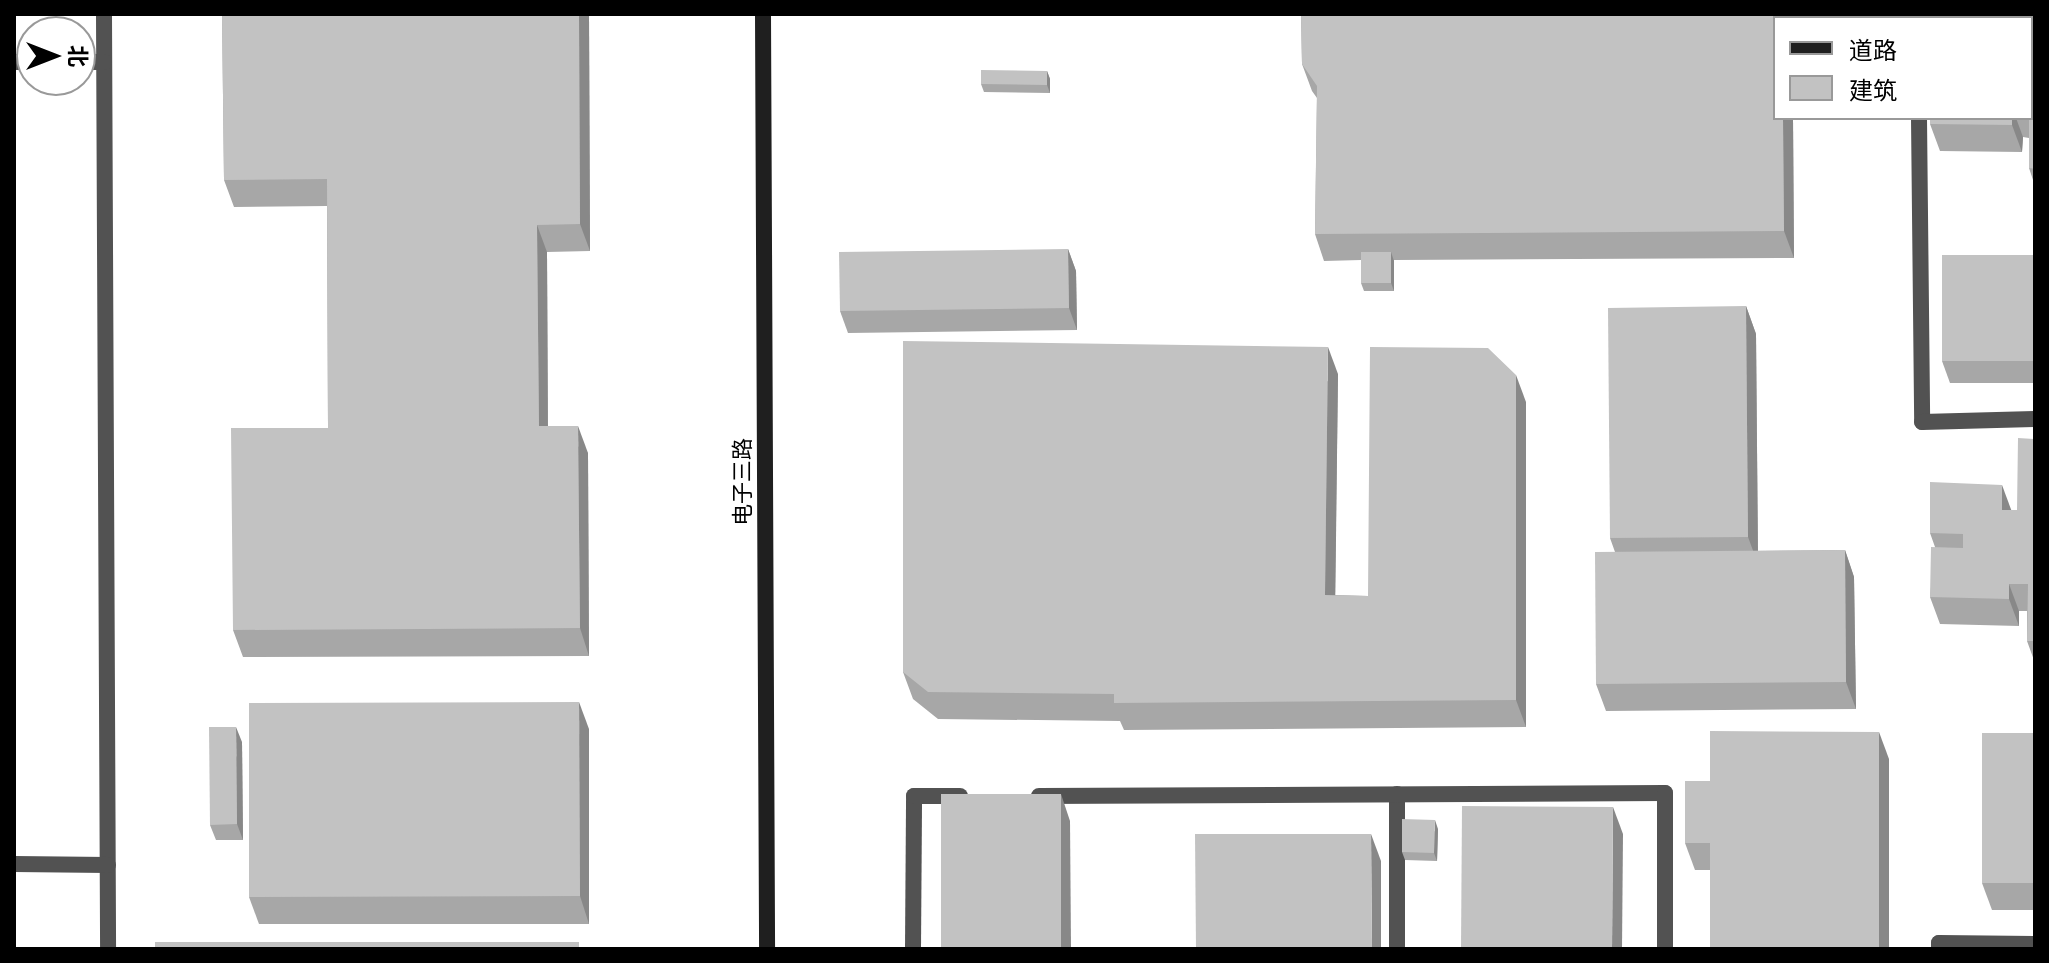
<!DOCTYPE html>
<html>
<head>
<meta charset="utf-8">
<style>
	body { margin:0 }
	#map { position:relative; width:2049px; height:963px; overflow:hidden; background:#fff; font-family:Inter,"Noto Sans SC",sans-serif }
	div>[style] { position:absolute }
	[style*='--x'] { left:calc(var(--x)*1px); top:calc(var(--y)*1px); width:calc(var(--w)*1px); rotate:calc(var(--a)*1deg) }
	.lane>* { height:16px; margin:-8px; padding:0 8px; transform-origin:8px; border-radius:8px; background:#525252 }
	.street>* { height:16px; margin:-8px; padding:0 8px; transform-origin:8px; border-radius:8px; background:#525252 }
	.secondary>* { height:16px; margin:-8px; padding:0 8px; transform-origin:8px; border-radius:8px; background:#1f1f1f }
	.wall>* { inset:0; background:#a7a7a7 }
	.shaded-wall>* { inset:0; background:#888 }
	.building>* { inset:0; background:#c2c2c2 }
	span { translate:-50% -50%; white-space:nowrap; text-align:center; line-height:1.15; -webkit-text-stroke:8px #fff; paint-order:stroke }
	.street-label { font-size:22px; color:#000 }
	.frame { position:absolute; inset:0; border:16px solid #000; pointer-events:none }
	.legend { position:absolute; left:1773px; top:16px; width:260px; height:104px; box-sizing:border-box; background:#fff; border:2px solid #999; margin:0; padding:10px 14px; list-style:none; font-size:24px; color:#000 }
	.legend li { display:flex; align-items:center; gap:16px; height:40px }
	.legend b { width:40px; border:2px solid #999 }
	.north { position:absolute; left:16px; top:16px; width:80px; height:80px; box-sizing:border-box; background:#fff; border:2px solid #999; border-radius:50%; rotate:90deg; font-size:22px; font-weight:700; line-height:32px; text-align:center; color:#000 }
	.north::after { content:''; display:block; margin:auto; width:28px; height:36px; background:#000; clip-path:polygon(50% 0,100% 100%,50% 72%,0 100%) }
</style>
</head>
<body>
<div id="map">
	<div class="lane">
		<i style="--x:1918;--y:14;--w:4;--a:90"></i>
		<i style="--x:1919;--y:118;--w:304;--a:89.4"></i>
		<i style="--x:1922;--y:422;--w:113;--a:-1.5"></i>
	</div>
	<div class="street">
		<i style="--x:104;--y:14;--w:935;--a:89.75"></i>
		<i style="--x:14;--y:62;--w:18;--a:0"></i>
		<i style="--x:80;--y:62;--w:24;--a:0"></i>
		<i style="--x:1397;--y:794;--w:155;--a:90"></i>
		<i style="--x:1039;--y:796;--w:626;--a:-0.27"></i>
		<i style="--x:1665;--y:793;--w:156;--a:90"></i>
		<i style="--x:14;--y:864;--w:94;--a:0.6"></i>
		<i style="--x:913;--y:949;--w:153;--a:-89.6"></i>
		<i style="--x:914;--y:796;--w:46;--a:0"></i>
		<i style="--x:1939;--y:949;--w:6;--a:-90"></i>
		<i style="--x:1939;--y:943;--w:96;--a:0.6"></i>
	</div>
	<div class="secondary">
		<i style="--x:763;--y:14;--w:935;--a:89.75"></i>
	</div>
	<div class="wall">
		<i style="clip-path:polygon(222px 14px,589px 14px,590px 251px,547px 252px,548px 426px,588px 453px,589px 656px,243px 657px,233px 630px,328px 428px,327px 206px,234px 207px,224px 180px)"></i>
		<i style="clip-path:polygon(1301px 14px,1792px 14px,1775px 118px,1793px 118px,1794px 258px,1394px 260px,1394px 291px,1364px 291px,1361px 283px,1361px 260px,1324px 261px,1315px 234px,1317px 98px,1312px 91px,1302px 64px)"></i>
		<i style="clip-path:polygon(2035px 14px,2035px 186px,2029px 168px,2029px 138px,2023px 137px,2022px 152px,1940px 151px,1930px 124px,1930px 118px,2031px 118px)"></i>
		<i style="clip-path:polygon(1047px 71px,1050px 79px,1050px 93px,984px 92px,981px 84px)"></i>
		<i style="clip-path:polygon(1068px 249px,1076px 271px,1077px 330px,848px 333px,840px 311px)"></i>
		<i style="clip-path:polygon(2035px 255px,2035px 383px,1950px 383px,1942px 361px)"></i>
		<i style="clip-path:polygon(1746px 306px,1756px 334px,1758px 551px,1845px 550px,1854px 577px,1856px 709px,1606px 711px,1596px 684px,1615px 552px,1610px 538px)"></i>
		<i style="clip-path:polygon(1338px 374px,1335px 595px,1368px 596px,1526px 402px,1526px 727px,1124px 730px,1120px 721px,938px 719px,913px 699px,903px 672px)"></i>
		<i style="clip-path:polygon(2035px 439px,2035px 663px,2027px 641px,2027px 611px,2019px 611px,2019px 626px,1940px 624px,1930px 597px,1935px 547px,1930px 533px,2012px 510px,2017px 510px)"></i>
		<i style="clip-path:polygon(589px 729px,589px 924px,259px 924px,249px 897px)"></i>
		<i style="clip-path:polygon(2035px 733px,2035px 910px,1992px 910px,1982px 883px)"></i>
		<i style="clip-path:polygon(242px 742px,243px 840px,216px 840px,210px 825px)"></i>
		<i style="clip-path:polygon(1889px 759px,1710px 870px,1695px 870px,1685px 843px,1710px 781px)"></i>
		<i style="clip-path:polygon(1438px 829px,1437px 861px,1405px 860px,1402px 852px)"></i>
	</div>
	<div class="shaded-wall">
		<i style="clip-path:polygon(579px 14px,589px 14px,590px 251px,580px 224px)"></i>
		<i style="clip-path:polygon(1783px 14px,1792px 14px,1792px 18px,1783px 18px)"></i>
		<i style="clip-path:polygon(1047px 71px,1050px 79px,1050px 93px,1047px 85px)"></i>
		<i style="clip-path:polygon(1783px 118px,1793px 118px,1794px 258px,1784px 231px)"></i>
		<i style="clip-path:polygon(2012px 118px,2016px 118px,2023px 137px,2022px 152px,2012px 125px)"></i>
		<i style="clip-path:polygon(537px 225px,547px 252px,548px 453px,539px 426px)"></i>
		<i style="clip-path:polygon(1068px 249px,1076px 271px,1077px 330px,1069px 308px)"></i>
		<i style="clip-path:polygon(1391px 252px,1394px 261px,1394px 291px,1391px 283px)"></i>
		<i style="clip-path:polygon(1746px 306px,1756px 334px,1758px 564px,1748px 537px)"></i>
		<i style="clip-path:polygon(1328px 347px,1338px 374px,1335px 622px,1325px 595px)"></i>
		<i style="clip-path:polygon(1516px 375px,1526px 402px,1526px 727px,1516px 700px)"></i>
		<i style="clip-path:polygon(578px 426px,588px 453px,589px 656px,580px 628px)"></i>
		<i style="clip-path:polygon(2002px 485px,2012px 512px,2002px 510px)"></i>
		<i style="clip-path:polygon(1845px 550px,1854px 577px,1856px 709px,1846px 682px)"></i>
		<i style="clip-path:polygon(2009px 584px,2019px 611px,2019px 626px,2009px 599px)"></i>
		<i style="clip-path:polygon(579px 702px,589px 729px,589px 924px,580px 896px)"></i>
		<i style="clip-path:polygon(236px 727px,242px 742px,243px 840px,237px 824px)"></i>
		<i style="clip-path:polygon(1879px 732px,1889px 759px,1889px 949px,1879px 949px)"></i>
		<i style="clip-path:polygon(1061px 794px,1070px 821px,1071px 949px,1061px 949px)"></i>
		<i style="clip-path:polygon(1613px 807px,1623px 834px,1622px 949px,1612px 949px)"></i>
		<i style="clip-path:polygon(1435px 820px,1438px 829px,1437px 861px,1434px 853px)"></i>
		<i style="clip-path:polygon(1371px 834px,1381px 861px,1381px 949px,1372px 949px)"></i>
	</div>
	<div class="building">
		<i style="clip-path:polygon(222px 14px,579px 14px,580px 224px,537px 225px,539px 426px,578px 426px,580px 628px,233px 630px,231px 428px,328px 428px,327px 179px,224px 180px)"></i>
		<i style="clip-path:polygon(1301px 14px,1783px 14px,1783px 18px,1775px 18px,1775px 118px,1783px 118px,1784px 231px,1315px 234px,1317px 86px,1302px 64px)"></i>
		<i style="clip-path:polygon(1932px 14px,2012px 14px,2012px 18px,1932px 18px)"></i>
		<i style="clip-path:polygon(2030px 14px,2035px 14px,2035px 169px,2029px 168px,2029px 118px,2031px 118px,2031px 18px,2030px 18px)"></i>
		<i style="clip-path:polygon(981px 70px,1047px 71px,1047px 85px,981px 84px)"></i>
		<i style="clip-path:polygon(1930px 118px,2012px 118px,2012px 125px,1930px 124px)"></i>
		<i style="clip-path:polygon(1068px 249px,1069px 308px,840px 311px,839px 252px)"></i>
		<i style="clip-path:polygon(1361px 252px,1391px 252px,1391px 283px,1361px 283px)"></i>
		<i style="clip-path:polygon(1942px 255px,2035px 255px,2035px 361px,1942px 361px)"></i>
		<i style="clip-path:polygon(1746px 306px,1748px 537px,1610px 538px,1608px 308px)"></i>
		<i style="clip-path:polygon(903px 341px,1328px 347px,1325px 595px,1368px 596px,1370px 347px,1488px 348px,1516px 375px,1516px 700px,1114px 703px,1114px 694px,928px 692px,903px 672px)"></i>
		<i style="clip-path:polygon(2018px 438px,2035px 439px,2035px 641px,2027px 641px,2028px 584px,2009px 584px,2009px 599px,1930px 597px,1931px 547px,1963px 548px,1963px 534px,1930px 533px,1930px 482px,2002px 485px,2002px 510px,2017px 510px)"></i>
		<i style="clip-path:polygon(1845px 550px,1846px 682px,1596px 684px,1595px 552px)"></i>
		<i style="clip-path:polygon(579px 702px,580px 896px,249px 897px,249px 703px)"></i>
		<i style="clip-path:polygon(209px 727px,236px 727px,237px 824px,210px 825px)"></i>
		<i style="clip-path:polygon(1710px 731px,1879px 732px,1879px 949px,1710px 949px,1710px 843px,1685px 843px,1685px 781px,1710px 781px)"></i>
		<i style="clip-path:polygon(1982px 733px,2035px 733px,2035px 883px,1982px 883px)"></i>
		<i style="clip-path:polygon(941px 794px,1061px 794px,1061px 949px,941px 949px)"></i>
		<i style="clip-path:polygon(1462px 806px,1613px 807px,1612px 949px,1461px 949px)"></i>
		<i style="clip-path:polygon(1402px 819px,1435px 820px,1434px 853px,1402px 852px)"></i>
		<i style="clip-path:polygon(1195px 834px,1371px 834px,1372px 949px,1196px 949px)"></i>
		<i style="clip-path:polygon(155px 942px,579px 942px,579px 949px,155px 949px)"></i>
	</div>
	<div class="street-label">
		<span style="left:743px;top:482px;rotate:-90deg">电子三路</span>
	</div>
	<div class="frame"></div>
	<ul class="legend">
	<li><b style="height:10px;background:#1f1f1f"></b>道路</li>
	<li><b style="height:22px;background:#c2c2c2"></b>建筑</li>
	</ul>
	<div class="north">北</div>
</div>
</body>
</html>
